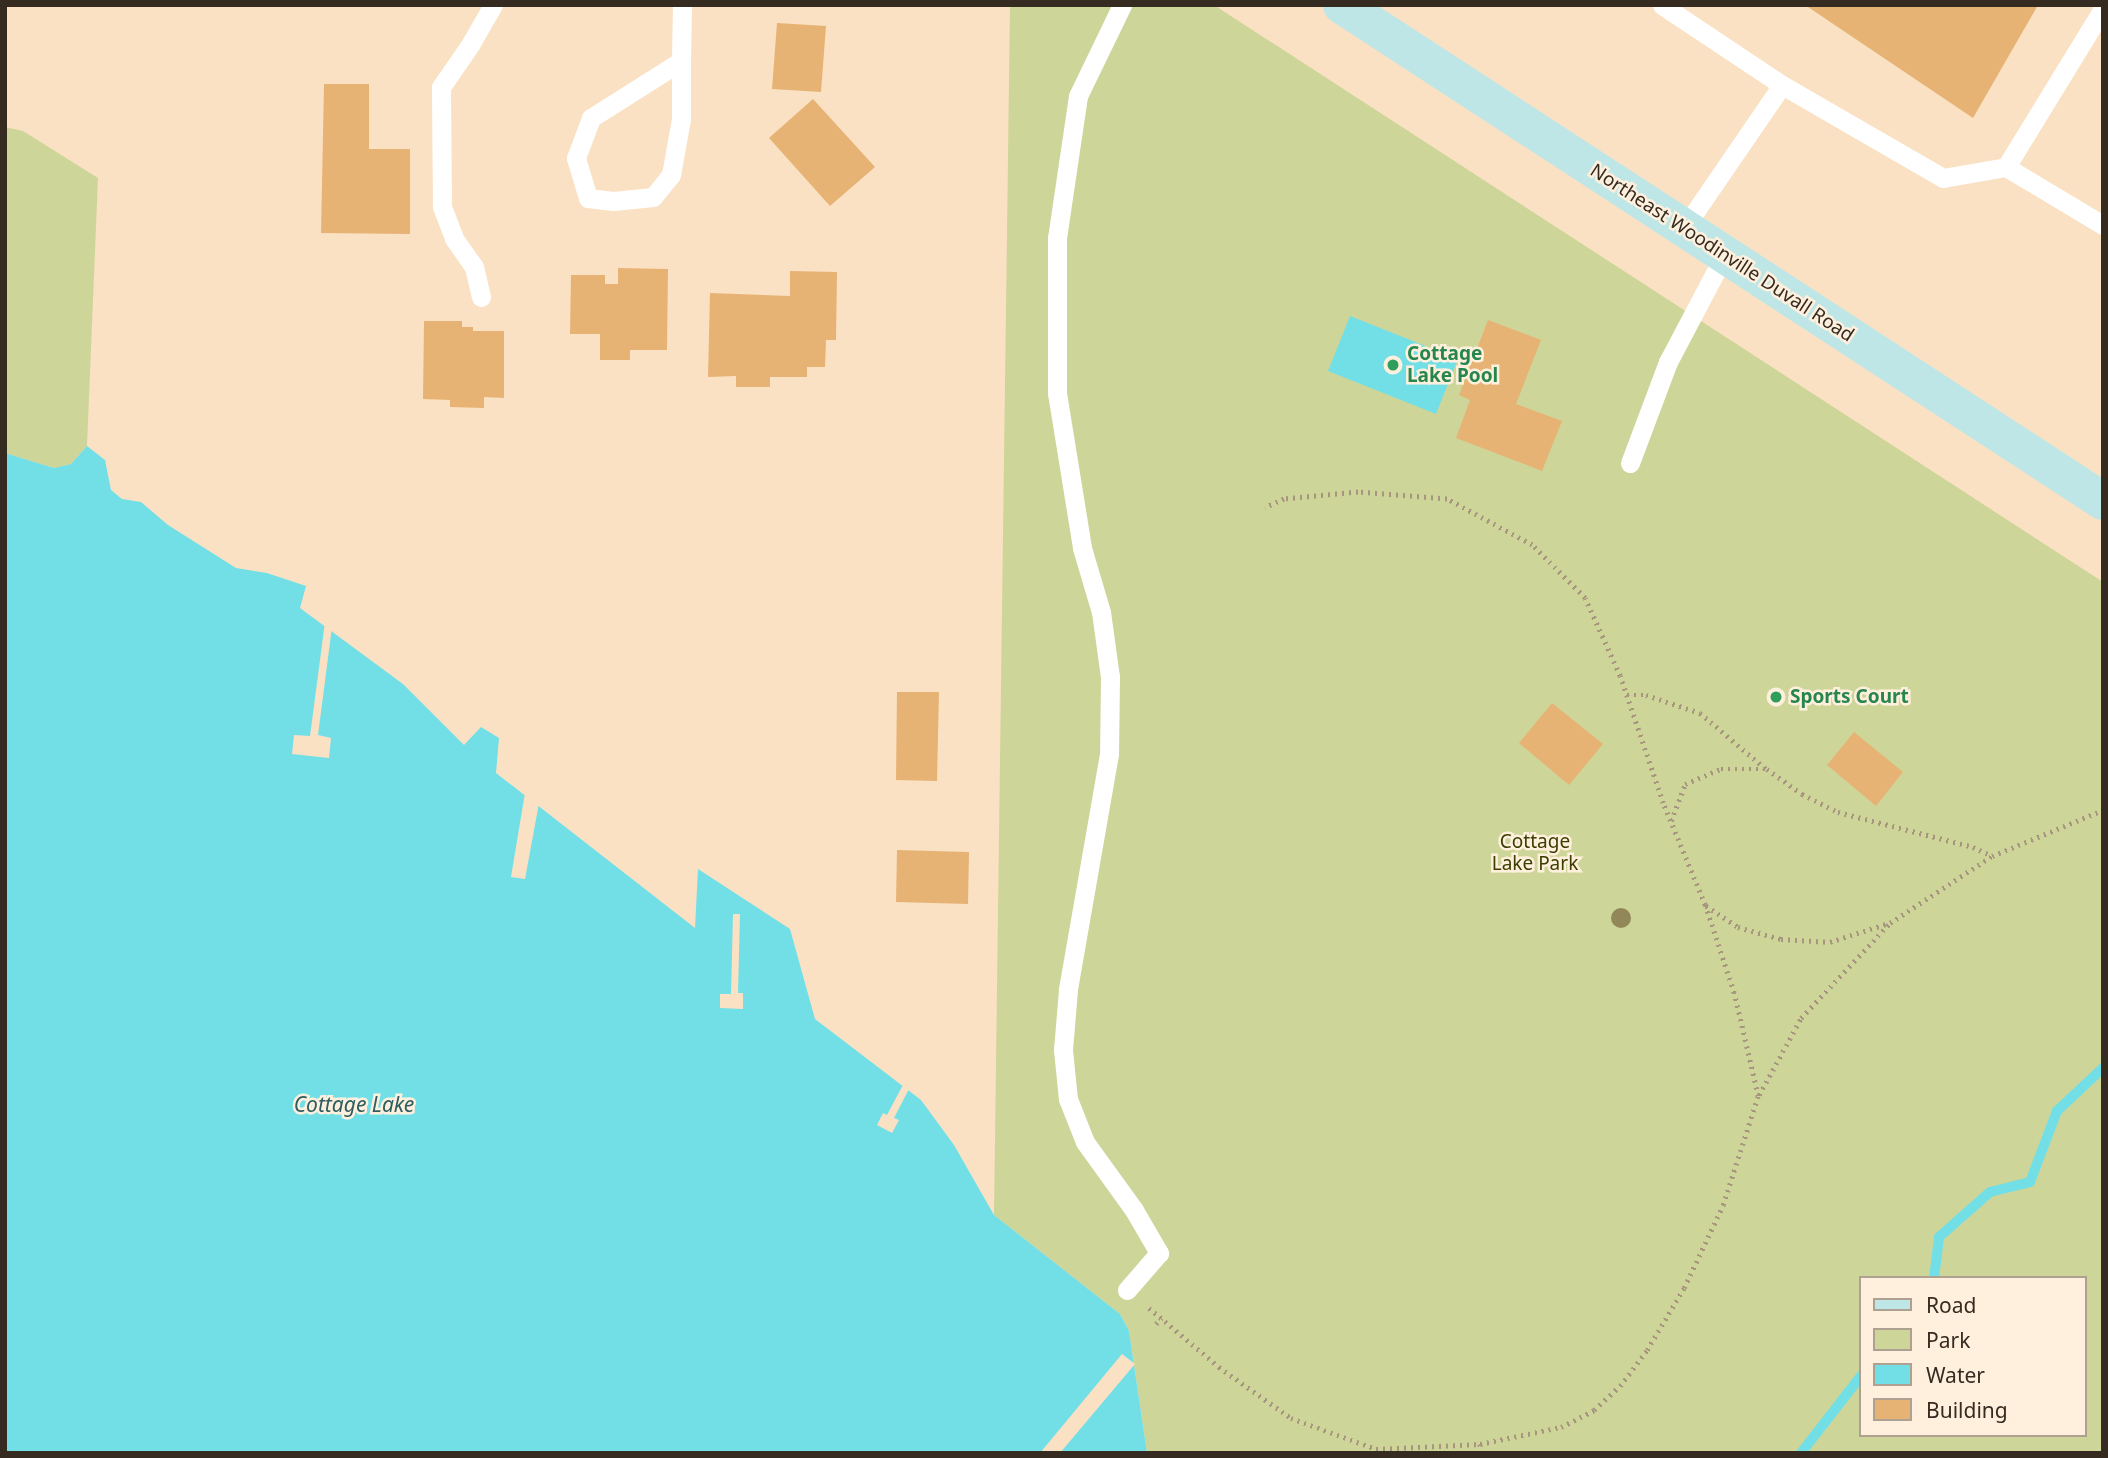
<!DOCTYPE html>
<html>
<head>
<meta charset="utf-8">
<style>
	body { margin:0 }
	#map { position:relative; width:2108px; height:1458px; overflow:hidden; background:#fae1c3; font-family:"Noto Sans",sans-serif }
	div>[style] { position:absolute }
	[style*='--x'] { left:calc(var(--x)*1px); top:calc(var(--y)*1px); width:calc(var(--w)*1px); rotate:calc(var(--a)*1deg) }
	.green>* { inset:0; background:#ced599 }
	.water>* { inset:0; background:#72dfe7 }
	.pier>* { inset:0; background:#fae1c3 }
	.stream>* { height:10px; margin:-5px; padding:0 5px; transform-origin:5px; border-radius:5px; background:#72dfe7 }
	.building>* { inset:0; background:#e7b374 }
	.path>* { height:4.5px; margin-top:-2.25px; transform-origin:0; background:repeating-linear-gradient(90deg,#a8957f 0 2px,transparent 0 7px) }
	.service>* { height:19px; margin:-9.5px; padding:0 9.5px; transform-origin:9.5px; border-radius:9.5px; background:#fff }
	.secondary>* { height:38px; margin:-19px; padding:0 19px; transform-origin:19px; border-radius:19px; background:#bfe6e6 }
	.trees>* { width:20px; height:20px; margin:-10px; border-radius:50%; background:#918758 }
	.dots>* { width:19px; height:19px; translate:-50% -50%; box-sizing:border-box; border:4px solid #fff0de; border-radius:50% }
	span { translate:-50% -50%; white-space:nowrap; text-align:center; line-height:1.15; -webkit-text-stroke:5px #fff0de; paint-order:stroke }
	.street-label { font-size:19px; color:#352b20 }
	.leisure-label { font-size:19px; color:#27864d; font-weight:700 }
	.left { translate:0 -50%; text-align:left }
	.park-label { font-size:19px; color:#3b3e00 }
	.water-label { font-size:21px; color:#2e5e61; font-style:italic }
	.frame { position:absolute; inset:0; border:7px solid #352b20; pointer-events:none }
	.legend { position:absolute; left:1859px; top:1276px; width:228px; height:161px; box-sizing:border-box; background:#fff0de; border:2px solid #aea192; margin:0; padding:9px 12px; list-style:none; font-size:21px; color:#352b20 }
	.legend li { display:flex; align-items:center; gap:14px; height:35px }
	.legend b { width:35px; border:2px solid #aea192 }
</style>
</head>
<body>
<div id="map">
	<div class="green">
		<i style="clip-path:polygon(evenodd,1010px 5px,1214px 5px,2103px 582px,2103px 1453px,1147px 1453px,1129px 1331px,1120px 1314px,994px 1215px,1010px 5px,1861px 1278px,2085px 1278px,2085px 1435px,1861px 1435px,1861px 1278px)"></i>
		<i style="clip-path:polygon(5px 127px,23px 131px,98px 178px,87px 446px,71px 464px,54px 468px,5px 453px)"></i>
	</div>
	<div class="water">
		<i style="clip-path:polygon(1350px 316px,1458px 359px,1436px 414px,1328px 371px)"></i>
		<i style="clip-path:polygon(87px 446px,105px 460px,111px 490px,122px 499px,141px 502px,168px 525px,236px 568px,267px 573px,306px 586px,300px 608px,403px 684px,464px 745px,481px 727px,499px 738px,496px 773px,695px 928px,698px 869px,790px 929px,815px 1019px,921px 1100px,954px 1145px,994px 1215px,1120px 1314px,1129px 1331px,1147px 1453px,5px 1453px,5px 453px,54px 468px,71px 464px)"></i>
	</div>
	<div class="pier">
		<i style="clip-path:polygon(325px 622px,332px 627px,318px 735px,331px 738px,329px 758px,292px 754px,294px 735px,310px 736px)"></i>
		<i style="clip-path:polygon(525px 793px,539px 803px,525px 879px,511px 877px)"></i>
		<i style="clip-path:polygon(733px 914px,740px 914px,738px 993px,743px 993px,743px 1009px,720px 1008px,720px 994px,731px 994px)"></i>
		<i style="clip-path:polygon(904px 1083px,910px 1087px,894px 1118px,899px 1120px,892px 1133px,877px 1125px,883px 1113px,887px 1115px)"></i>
		<i style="clip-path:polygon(1122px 1354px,1135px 1364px,1060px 1453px,1040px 1453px)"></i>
	</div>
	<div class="stream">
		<i style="--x:1934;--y:1278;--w:41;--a:-83"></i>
		<i style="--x:1939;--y:1237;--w:68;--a:-41.4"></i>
		<i style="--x:1990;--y:1192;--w:41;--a:-14"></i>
		<i style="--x:2030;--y:1182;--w:76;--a:-69.2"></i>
		<i style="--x:2057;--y:1111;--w:63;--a:-43.1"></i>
		<i style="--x:1801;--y:1453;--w:98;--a:-52.1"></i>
	</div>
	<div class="building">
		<i style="clip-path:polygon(1805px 5px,2038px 5px,1973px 118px)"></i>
		<i style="clip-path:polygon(777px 23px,826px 26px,821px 92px,772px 89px)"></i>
		<i style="clip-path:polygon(324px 84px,369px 84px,369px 149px,410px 149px,410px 234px,321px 233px)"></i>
		<i style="clip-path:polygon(813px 99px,875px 167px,830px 206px,769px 138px)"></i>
		<i style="clip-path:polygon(618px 268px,668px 269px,667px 350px,630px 350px,630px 360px,600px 360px,600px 334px,570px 334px,571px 275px,605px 275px,605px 284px,618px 284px)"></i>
		<i style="clip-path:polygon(790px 271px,837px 272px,836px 340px,826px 340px,825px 367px,807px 367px,807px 377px,770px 377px,770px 387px,736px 387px,736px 376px,708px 377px,710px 293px,790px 296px)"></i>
		<i style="clip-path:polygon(1488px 320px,1541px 340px,1516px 404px,1562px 421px,1542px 471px,1456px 438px,1470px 400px,1459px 395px)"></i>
		<i style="clip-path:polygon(424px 321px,462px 321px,462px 327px,473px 327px,473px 331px,504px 331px,504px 398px,484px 397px,484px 408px,450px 407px,450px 400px,423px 399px)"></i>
		<i style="clip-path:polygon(897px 692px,939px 692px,937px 781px,896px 780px)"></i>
		<i style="clip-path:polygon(1552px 703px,1603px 744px,1569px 785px,1519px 743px)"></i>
		<i style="clip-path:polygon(1854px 732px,1903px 772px,1876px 806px,1827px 765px)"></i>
		<i style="clip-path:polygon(897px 850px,969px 852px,968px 904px,896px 902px)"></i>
	</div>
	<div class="path">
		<i style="--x:1627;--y:695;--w:19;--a:0"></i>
		<i style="--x:1646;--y:695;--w:57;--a:18.4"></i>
		<i style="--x:1700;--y:713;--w:87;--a:40.3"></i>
		<i style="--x:1671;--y:821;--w:40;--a:-69"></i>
		<i style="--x:1685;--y:784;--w:39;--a:-23"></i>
		<i style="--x:1721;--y:769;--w:46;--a:0"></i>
		<i style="--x:1767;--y:769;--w:43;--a:35.5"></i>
		<i style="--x:1802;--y:794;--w:40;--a:26.6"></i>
		<i style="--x:1838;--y:812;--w:139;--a:14.5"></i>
		<i style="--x:1973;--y:847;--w:21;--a:25"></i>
		<i style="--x:1706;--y:906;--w:38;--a:33"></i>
		<i style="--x:1738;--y:927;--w:45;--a:15.6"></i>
		<i style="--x:1781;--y:939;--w:49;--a:3.5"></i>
		<i style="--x:1830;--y:942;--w:59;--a:-17.8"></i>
		<i style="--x:1759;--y:1095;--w:88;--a:-61.4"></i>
		<i style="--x:1801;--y:1018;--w:130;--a:-46.9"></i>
		<i style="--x:1890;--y:923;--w:122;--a:-33.3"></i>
		<i style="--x:1992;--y:856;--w:120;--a:-22.5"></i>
		<i style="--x:1149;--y:1308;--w:92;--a:40.1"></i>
		<i style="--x:1219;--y:1367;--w:88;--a:35.3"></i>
		<i style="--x:1291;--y:1418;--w:90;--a:20"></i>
		<i style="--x:1376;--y:1449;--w:104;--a:-2.8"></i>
		<i style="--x:1480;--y:1444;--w:83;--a:-11.9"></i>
		<i style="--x:1561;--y:1427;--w:37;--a:-27"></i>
		<i style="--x:1594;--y:1410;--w:35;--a:-43"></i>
		<i style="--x:1620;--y:1386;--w:45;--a:-53.1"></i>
		<i style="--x:1647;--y:1350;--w:72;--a:-59.2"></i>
		<i style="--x:1684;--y:1288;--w:92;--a:-64.8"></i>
		<i style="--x:1723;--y:1205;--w:114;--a:-72.2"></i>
		<i style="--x:1758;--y:1096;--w:106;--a:-103.1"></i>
		<i style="--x:1734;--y:993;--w:93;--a:-108.2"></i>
		<i style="--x:1705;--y:905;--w:110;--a:-112.4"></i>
		<i style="--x:1663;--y:803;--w:134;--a:-108.7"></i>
		<i style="--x:1620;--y:676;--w:85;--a:-114.2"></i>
		<i style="--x:1585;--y:598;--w:75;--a:-135"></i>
		<i style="--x:1532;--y:545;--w:97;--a:-151.6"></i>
		<i style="--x:1447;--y:499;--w:89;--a:-175.5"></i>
		<i style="--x:1358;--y:492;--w:74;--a:174.6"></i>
		<i style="--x:1284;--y:499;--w:21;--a:155"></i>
		<i style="--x:1156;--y:1324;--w:8;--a:-50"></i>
		<i style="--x:1480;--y:1444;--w:9;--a:77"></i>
	</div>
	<div class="service">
		<i style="--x:1122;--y:5;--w:101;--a:115.8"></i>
		<i style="--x:1078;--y:96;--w:144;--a:98.4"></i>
		<i style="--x:1057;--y:238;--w:155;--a:90"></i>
		<i style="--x:1057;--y:393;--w:157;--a:80.8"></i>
		<i style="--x:1082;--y:548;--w:67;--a:73.5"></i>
		<i style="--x:1101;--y:612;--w:66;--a:82.1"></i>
		<i style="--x:1110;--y:677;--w:77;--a:90.7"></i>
		<i style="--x:1109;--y:754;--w:240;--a:99.9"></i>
		<i style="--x:1068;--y:990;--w:60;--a:94.8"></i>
		<i style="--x:1063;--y:1050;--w:49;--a:84.2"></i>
		<i style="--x:1068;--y:1099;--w:46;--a:68.4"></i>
		<i style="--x:1085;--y:1142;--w:84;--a:54.2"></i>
		<i style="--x:1134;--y:1210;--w:50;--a:59.8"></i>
		<i style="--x:1159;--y:1253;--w:49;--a:130.9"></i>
		<i style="--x:1662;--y:5;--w:144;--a:33.7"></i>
		<i style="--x:1782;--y:85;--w:186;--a:30"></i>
		<i style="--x:1943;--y:178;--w:64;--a:-9.9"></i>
		<i style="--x:2006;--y:167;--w:113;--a:30.9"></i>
		<i style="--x:681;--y:61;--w:107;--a:147.7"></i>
		<i style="--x:591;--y:118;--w:43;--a:110.6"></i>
		<i style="--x:576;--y:158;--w:42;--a:73.3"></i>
		<i style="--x:588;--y:198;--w:25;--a:7"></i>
		<i style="--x:613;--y:201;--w:40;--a:-5.7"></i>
		<i style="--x:653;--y:197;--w:28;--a:-51"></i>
		<i style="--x:671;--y:175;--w:57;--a:-79.9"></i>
		<i style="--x:681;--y:119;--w:58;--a:-90"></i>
		<i style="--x:681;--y:61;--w:56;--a:-89"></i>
		<i style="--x:2006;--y:167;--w:185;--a:-58.5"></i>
		<i style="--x:1684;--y:228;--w:173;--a:-55.6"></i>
		<i style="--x:481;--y:297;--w:31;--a:-103"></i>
		<i style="--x:474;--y:267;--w:35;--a:-125"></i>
		<i style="--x:454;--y:238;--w:34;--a:-111"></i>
		<i style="--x:442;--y:206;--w:119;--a:-90.5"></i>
		<i style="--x:441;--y:87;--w:51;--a:-55.4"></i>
		<i style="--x:470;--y:45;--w:46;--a:-60.1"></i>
		<i style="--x:1630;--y:463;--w:108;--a:-69.4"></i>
		<i style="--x:1668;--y:362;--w:122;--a:-62.2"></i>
	</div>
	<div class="secondary">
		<i style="--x:1342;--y:5;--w:908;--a:33.1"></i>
	</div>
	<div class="trees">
		<i style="left:1621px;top:918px"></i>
	</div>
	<div class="dots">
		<i style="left:1393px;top:365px;background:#2e9e5b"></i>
		<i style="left:1776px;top:697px;background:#2e9e5b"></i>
	</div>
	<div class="street-label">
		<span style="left:1722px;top:253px;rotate:33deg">Northeast Woodinville Duvall Road</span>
	</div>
	<div class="leisure-label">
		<span class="left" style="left:1407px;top:365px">Cottage<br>Lake Pool</span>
		<span class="left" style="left:1790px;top:697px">Sports Court</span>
	</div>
	<div class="park-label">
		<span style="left:1535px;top:853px">Cottage<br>Lake Park</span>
	</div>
	<div class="water-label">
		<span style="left:354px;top:1104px">Cottage Lake</span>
	</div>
	<div class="frame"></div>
	<ul class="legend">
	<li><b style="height:9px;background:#bfe6e6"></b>Road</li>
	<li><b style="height:19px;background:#ced599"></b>Park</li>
	<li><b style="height:19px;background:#72dfe7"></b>Water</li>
	<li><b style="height:19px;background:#e7b374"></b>Building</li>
	</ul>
</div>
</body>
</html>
